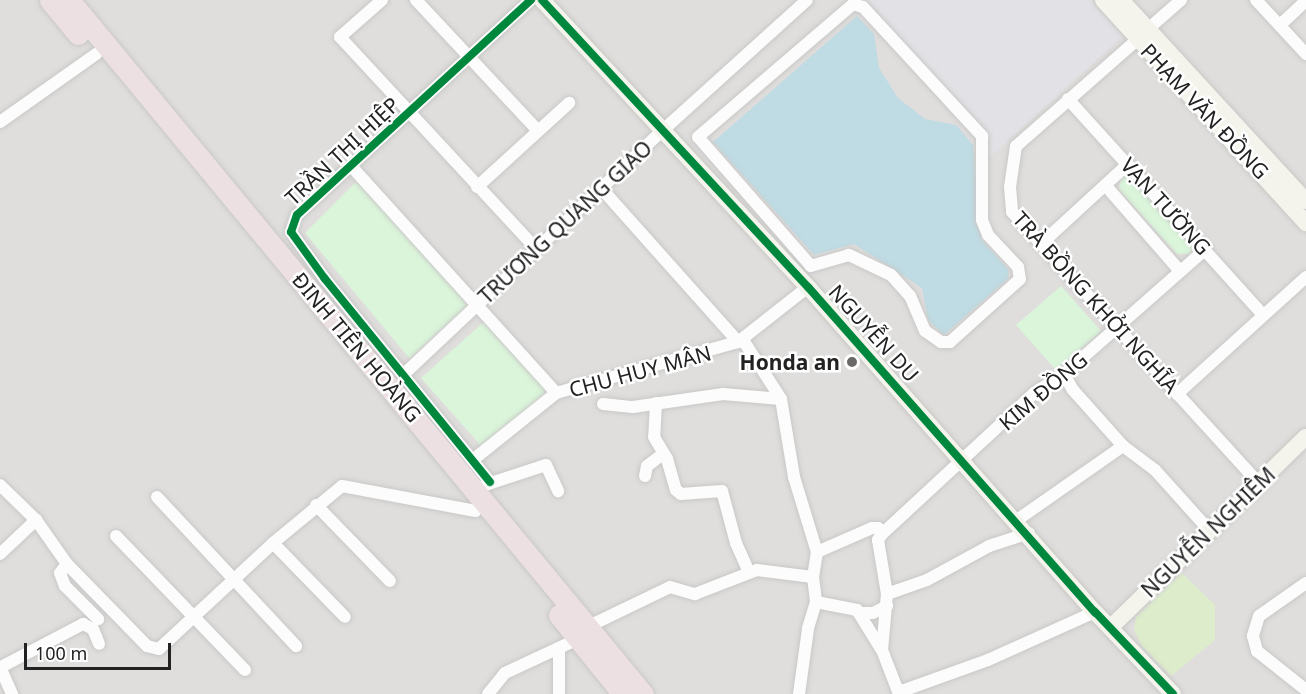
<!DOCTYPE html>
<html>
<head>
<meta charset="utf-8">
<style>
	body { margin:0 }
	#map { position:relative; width:1306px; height:694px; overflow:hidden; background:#f0eeeb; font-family:"Noto Sans",sans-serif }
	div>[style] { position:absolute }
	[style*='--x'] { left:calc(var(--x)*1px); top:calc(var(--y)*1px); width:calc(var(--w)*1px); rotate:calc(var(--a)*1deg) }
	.residential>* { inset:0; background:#dfdedc }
	.grass>* { inset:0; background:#ddeccb }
	.park>* { inset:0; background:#daf5da }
	.plaza>* { inset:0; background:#e2e1e5 }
	.water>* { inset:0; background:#bfdbe3 }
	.roads { filter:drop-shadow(0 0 2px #c9c8c7) drop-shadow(0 0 2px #c9c8c7) }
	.street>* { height:12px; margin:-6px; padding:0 6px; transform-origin:6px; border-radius:6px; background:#fdfcfc }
	.secondary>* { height:16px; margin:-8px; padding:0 8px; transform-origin:8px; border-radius:8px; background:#f4f4ed }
	.highway>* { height:21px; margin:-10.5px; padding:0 10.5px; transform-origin:10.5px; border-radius:10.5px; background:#ece0e2 }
	.cycleway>* { height:8px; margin:-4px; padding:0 4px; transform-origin:4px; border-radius:4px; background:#00873e }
	.dots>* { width:16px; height:16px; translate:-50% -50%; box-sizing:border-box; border:3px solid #fff; border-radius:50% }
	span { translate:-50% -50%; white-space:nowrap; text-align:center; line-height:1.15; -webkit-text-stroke:5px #fff; paint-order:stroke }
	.street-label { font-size:21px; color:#222 }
	.poi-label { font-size:21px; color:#222; font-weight:700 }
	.right { translate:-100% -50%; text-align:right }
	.scale { position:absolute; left:24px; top:643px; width:147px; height:27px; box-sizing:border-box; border:3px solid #222; border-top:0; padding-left:8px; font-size:18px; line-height:21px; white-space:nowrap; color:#222; -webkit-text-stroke:4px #fff; paint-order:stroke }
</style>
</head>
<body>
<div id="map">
	<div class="residential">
		<i style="clip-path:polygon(0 0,1306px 0,1306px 694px,0 694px)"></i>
	</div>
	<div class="grass">
		<i style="clip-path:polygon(1182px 573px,1215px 605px,1215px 640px,1171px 676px,1142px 646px,1134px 629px,1136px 617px)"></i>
	</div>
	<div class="park">
		<i style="clip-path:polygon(1133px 176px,1192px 242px,1191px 254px,1177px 254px,1119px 190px,1121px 177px)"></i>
		<i style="clip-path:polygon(360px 178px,472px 301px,410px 359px,305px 233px)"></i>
		<i style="clip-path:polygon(1061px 286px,1101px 331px,1056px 370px,1016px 325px)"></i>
		<i style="clip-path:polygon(486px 320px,548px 391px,483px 448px,421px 378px)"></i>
	</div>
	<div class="plaza">
		<i style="clip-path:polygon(847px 0,1091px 0,1123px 36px,991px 156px)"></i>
	</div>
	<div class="water">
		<i style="clip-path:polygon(857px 16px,874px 34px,879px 68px,898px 98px,925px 119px,956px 125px,973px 145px,981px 239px,1009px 270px,1008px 279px,944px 335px,928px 320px,922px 288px,854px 244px,814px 255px,713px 142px)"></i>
	</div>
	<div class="roads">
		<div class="street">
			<i style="--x:382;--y:0;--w:56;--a:138.6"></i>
			<i style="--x:340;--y:37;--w:289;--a:47.2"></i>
			<i style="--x:416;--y:0;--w:179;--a:47"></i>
			<i style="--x:1256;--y:0;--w:74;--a:47.2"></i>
			<i style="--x:853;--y:4;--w:10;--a:17"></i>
			<i style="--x:863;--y:7;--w:176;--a:47.3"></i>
			<i style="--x:982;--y:136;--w:84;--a:90"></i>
			<i style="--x:982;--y:220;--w:16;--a:68"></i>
			<i style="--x:988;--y:235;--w:44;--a:46.8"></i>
			<i style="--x:1018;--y:267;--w:12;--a:81"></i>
			<i style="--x:1020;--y:279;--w:94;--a:138"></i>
			<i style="--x:950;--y:342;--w:9;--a:180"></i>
			<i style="--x:941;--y:342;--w:19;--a:-145"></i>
			<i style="--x:925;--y:331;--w:38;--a:-113"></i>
			<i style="--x:910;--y:296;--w:28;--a:-132"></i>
			<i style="--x:891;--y:275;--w:47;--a:-154.5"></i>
			<i style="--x:849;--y:255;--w:40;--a:164"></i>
			<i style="--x:811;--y:266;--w:171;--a:-131.2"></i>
			<i style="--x:698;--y:137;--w:204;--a:-40.6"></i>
			<i style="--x:1280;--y:25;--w:35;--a:-43"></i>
			<i style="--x:1148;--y:29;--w:44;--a:-41.3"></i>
			<i style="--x:1138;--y:39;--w:162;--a:138.7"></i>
			<i style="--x:1016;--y:146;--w:41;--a:98.3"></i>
			<i style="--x:1010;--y:187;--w:25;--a:85"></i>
			<i style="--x:1012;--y:212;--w:365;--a:47.7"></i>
			<i style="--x:1068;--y:99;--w:291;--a:47.9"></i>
			<i style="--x:0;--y:122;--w:118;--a:-35.3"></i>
			<i style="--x:352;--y:167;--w:304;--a:47.9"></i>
			<i style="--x:1106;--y:186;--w:113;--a:49"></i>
			<i style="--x:477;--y:187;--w:125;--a:-42.4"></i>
			<i style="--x:601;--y:188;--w:206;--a:48.3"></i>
			<i style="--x:1041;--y:244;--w:118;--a:-42.6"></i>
			<i style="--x:743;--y:340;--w:70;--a:57.2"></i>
			<i style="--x:781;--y:399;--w:79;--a:80.5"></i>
			<i style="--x:794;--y:477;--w:78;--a:73"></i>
			<i style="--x:817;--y:552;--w:25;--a:99"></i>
			<i style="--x:813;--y:577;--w:25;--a:83"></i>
			<i style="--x:816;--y:602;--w:28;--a:107"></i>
			<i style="--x:808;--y:629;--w:66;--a:97.9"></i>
			<i style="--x:404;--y:374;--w:354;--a:-43.3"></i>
			<i style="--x:662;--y:131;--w:195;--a:-42.1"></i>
			<i style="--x:1064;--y:374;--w:18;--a:61"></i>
			<i style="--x:1073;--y:390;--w:75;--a:48.2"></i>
			<i style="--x:1123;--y:446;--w:40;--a:37"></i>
			<i style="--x:1155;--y:470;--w:81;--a:48"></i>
			<i style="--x:1177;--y:394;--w:174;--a:-42.2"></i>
			<i style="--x:656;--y:403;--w:34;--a:93"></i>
			<i style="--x:654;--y:437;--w:26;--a:59"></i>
			<i style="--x:667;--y:459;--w:32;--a:74"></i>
			<i style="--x:676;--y:490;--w:6;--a:39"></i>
			<i style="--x:681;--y:494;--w:41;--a:-4.2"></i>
			<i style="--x:722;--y:491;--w:54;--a:74.9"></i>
			<i style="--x:736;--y:543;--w:32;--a:66"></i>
			<i style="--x:603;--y:404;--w:30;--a:6"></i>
			<i style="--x:633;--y:407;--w:91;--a:-8.2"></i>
			<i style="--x:723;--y:394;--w:58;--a:4.9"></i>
			<i style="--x:474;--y:459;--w:105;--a:-38.8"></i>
			<i style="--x:556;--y:393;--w:189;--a:-15.7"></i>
			<i style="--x:738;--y:342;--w:89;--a:-38.2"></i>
			<i style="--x:645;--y:476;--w:10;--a:-79"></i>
			<i style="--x:647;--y:466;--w:21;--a:-37"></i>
			<i style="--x:490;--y:482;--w:262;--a:-129.1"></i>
			<i style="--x:325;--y:279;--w:58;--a:-125.9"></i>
			<i style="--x:291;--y:232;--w:18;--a:-71"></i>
			<i style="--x:297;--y:215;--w:318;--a:-42.6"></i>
			<i style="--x:0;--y:485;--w:50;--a:44.2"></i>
			<i style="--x:36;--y:520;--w:54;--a:54.8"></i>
			<i style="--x:67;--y:564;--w:115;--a:45.7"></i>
			<i style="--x:147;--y:646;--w:12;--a:14"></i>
			<i style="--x:159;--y:649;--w:156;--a:-42.9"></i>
			<i style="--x:273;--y:543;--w:89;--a:-39.6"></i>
			<i style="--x:342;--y:486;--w:136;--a:10.6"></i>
			<i style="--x:485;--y:485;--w:64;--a:-18.2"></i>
			<i style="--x:546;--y:465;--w:29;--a:65"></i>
			<i style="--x:157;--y:497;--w:204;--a:47"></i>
			<i style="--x:316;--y:505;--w:106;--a:45.8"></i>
			<i style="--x:1017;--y:520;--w:129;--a:-34.9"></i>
			<i style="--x:116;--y:536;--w:186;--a:46.1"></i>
			<i style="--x:273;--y:543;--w:103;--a:45.8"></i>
			<i style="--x:817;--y:552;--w:60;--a:-23.6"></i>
			<i style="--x:872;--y:528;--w:6;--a:0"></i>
			<i style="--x:878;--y:528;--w:7;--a:56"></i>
			<i style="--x:0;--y:554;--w:50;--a:-43.4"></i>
			<i style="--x:67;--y:564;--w:11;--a:128"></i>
			<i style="--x:60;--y:573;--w:14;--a:69"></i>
			<i style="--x:65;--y:586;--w:47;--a:45"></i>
			<i style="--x:1306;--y:583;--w:57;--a:144.9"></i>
			<i style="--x:1259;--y:616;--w:21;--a:107"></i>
			<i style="--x:1253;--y:636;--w:16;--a:75"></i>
			<i style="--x:1257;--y:651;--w:63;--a:38.5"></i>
			<i style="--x:887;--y:594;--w:42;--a:-19.3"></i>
			<i style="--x:927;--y:580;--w:71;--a:-28.7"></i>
			<i style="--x:989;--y:546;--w:42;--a:-18"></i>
			<i style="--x:816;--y:602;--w:42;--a:11"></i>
			<i style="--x:857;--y:610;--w:46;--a:58.4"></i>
			<i style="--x:860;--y:613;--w:13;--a:0"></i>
			<i style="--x:873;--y:613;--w:16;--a:-27"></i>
			<i style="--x:587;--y:627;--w:92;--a:-25.7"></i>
			<i style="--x:670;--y:587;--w:26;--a:16"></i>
			<i style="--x:695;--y:594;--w:66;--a:-21.2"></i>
			<i style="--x:757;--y:570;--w:56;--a:7.1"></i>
			<i style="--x:0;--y:667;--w:30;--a:66"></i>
			<i style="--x:1;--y:667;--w:93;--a:-27.7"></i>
			<i style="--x:83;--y:624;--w:11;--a:27"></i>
			<i style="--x:93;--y:629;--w:16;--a:68"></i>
			<i style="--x:899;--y:692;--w:95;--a:-19.8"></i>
			<i style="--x:988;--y:660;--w:117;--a:-24.2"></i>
			<i style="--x:488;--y:694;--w:27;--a:-51"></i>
			<i style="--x:505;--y:673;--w:81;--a:-25"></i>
			<i style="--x:559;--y:694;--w:46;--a:-90"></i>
			<i style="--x:899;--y:694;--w:47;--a:-111.1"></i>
			<i style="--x:882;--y:650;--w:56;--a:-84.9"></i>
			<i style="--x:887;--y:594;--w:55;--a:-99.5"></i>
			<i style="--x:878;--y:540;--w:7;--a:-56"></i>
			<i style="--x:882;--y:534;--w:207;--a:-42.8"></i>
			<i style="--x:1034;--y:393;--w:36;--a:-32"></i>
			<i style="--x:1064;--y:374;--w:189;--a:-41.4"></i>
		</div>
		<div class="secondary">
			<i style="--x:542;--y:0;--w:391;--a:47.2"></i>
			<i style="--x:808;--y:287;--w:434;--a:48.6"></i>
			<i style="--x:1095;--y:612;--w:113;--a:46.4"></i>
			<i style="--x:1103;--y:0;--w:302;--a:47.7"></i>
			<i style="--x:1121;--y:0;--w:273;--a:47.4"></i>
			<i style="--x:1111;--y:627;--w:272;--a:-44.3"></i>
		</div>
		<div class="highway">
			<i style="--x:50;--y:0;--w:44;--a:50.5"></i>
			<i style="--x:69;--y:0;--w:901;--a:50.41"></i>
			<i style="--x:559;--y:615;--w:102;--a:51"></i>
		</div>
	</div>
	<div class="cycleway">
		<i style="--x:542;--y:0;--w:391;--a:47.2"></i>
		<i style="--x:808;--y:287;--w:434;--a:48.6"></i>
		<i style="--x:1095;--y:612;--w:113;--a:46.4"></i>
		<i style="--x:490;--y:482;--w:262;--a:-129.1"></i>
		<i style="--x:325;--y:279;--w:58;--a:-125.9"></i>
		<i style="--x:291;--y:232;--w:18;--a:-71"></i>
		<i style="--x:297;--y:215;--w:318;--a:-42.6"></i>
	</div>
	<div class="dots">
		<i style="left:852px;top:362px;background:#6a6968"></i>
	</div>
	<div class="street-label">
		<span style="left:1205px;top:111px;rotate:47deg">PHẠM VĂN ĐỒNG</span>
		<span style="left:342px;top:151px;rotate:-43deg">TRẦN THỊ HIỆP</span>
		<span style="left:1166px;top:206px;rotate:48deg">VẠN TƯỜNG</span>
		<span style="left:565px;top:222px;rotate:-43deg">TRƯƠNG QUANG GIAO</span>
		<span style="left:1096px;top:302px;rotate:48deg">TRÀ BỒNG KHỞI NGHĨA</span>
		<span style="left:874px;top:333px;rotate:48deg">NGUYỄN DU</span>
		<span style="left:357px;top:347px;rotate:50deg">ĐINH TIÊN HOÀNG</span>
		<span style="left:640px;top:371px;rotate:-15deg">CHU HUY MÂN</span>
		<span style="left:1043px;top:391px;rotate:-40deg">KIM ĐỒNG</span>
		<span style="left:1208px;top:532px;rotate:-44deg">NGUYỄN NGHIÊM</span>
	</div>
	<div class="poi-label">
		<span class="right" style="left:840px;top:362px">Honda an</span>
	</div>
	<div class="scale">100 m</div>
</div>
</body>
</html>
